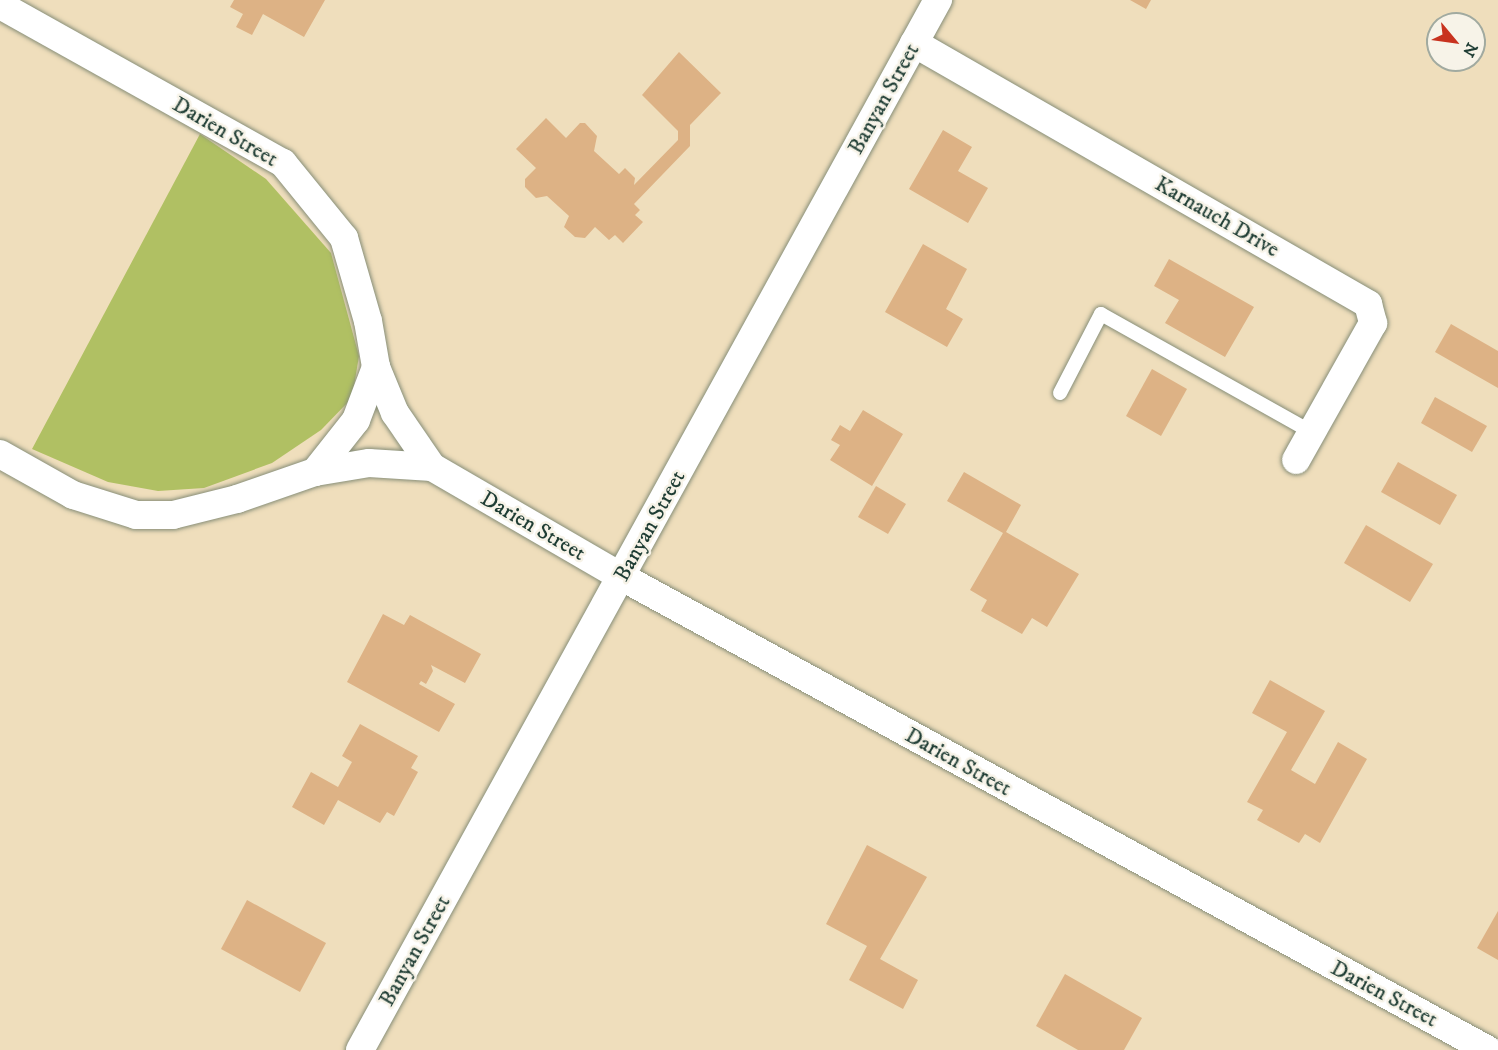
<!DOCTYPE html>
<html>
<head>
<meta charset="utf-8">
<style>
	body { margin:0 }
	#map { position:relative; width:1498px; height:1050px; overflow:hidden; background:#efdebc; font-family:"IM FELL DW Pica",serif }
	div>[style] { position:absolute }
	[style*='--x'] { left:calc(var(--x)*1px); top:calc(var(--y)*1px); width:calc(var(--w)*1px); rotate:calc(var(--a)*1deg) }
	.green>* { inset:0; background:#b0c063 }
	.building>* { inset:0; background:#ddb285 }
	.roads { filter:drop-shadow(0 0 2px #878e78) drop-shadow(0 0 2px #878e78) }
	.service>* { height:14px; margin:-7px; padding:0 7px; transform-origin:7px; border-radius:7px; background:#fff }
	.minor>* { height:28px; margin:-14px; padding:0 14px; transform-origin:14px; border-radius:14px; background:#fff }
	span { translate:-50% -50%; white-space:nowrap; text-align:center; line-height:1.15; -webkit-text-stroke:5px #f7f3e8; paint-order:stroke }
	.street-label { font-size:22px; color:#1f3d34 }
	.north { position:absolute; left:1426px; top:12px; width:60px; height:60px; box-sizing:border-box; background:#f7f3e8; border:2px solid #a1aaa0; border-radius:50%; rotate:119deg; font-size:16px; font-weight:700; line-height:24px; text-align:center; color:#1f3d34 }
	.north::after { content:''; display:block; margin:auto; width:21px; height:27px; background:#c8321e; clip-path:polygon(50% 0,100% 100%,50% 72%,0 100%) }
</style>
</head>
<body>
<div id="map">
	<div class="green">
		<i style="clip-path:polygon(200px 134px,266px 179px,331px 253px,359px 356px,352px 398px,321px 430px,272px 463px,204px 488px,158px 491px,108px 482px,32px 449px)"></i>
	</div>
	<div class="building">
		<i style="clip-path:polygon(234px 0,325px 0,304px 37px,263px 14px,252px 35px,236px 27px,243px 14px,230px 7px)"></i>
		<i style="clip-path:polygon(1130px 0,1151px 0,1146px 9px)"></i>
		<i style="clip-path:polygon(679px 52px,721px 93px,690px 125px,690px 146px,634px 204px,640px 210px,635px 215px,643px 222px,623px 243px,615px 235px,609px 240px,595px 227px,585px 238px,575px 237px,564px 227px,569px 216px,547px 196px,536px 198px,525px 187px,525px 179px,536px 168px,516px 149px,546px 118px,566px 138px,580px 123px,585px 123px,597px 136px,594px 151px,619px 174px,625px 168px,635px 178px,634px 185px,678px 140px,678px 131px,642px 95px)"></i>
		<i style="clip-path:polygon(943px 130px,972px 147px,958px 171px,988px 188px,968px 223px,909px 189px)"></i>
		<i style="clip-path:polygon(923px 244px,967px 269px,946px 309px,963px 319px,947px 347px,885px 312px)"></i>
		<i style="clip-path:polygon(1169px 259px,1254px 307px,1225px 357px,1165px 323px,1179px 300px,1154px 286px)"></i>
		<i style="clip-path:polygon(1451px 324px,1498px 351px,1498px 388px,1435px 352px)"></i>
		<i style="clip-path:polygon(1152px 369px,1187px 389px,1161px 436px,1126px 416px)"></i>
		<i style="clip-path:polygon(1435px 397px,1487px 426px,1472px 452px,1421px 423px)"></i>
		<i style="clip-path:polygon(863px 410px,903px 434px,872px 486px,830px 460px,840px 445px,831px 440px,840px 425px,850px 431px)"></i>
		<i style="clip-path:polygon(1398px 462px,1457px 495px,1440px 525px,1381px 492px)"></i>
		<i style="clip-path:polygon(964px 472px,1021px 505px,1006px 532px,1079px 574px,1047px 627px,1032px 618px,1022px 634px,981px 611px,987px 600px,970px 590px,1003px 533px,947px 501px)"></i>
		<i style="clip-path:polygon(876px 486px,906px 504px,888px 534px,858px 517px)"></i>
		<i style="clip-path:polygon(1366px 525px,1433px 564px,1410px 602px,1344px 563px)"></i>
		<i style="clip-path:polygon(383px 614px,404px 625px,410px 615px,481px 654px,465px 683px,431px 665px,433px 671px,426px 684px,421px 681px,419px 684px,455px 704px,439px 732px,347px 682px)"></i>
		<i style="clip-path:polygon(1270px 680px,1325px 711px,1291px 770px,1315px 784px,1338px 742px,1367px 759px,1320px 843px,1305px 834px,1299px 843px,1257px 820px,1263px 810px,1247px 802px,1287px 732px,1252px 713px)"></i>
		<i style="clip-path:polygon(360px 724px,418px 756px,411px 768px,418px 772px,394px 816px,387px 812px,380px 823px,338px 800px,324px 825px,292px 807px,311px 772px,338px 787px,352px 762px,342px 756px)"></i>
		<i style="clip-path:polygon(867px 845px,927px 877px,880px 959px,918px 980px,903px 1009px,849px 980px,867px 946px,826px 924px)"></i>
		<i style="clip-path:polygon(247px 900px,326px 943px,300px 992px,221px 949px)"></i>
		<i style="clip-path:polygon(1498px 911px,1498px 960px,1477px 948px)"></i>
		<i style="clip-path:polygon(1065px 974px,1142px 1018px,1124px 1050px,1078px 1050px,1036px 1026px)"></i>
	</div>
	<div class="roads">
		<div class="service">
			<i style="--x:1060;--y:393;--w:89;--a:-62.6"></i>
			<i style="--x:1101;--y:314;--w:241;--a:29.3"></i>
		</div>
		<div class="minor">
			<i style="--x:0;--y:5;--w:324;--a:29.2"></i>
			<i style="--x:283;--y:163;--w:97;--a:50.9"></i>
			<i style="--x:344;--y:238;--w:86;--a:73.9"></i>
			<i style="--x:368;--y:321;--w:47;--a:80.1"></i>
			<i style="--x:376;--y:367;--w:50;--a:67.6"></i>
			<i style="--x:395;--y:413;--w:65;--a:55.6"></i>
			<i style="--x:432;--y:467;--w:220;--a:30.1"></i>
			<i style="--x:622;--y:577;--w:987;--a:28.64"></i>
			<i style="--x:914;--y:43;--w:524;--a:29.89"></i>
			<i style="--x:1368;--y:304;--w:20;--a:75"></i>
			<i style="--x:1373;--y:323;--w:157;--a:119.3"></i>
			<i style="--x:0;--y:454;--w:84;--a:29.3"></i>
			<i style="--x:73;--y:495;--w:66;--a:17.6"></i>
			<i style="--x:136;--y:515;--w:37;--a:0"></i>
			<i style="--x:173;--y:515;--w:66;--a:-14"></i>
			<i style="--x:237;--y:499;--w:83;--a:-19.1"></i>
			<i style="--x:315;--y:472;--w:55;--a:-9.5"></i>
			<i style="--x:369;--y:463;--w:63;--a:3.6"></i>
			<i style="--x:315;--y:472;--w:66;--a:-51.7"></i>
			<i style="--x:356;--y:420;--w:57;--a:-69.3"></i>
			<i style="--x:360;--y:1050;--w:1199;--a:-61.17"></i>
		</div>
	</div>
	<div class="street-label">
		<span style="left:884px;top:99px;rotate:-61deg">Banyan Street</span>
		<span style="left:225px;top:132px;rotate:30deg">Darien Street</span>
		<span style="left:1217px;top:217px;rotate:30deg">Karnauch Drive</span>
		<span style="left:533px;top:526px;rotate:30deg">Darien Street</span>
		<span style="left:650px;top:526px;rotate:-61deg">Banyan Street</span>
		<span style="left:958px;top:762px;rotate:29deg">Darien Street</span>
		<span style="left:415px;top:951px;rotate:-61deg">Banyan Street</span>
		<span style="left:1384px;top:994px;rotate:28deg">Darien Street</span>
	</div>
	<div class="north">N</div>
</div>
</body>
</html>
